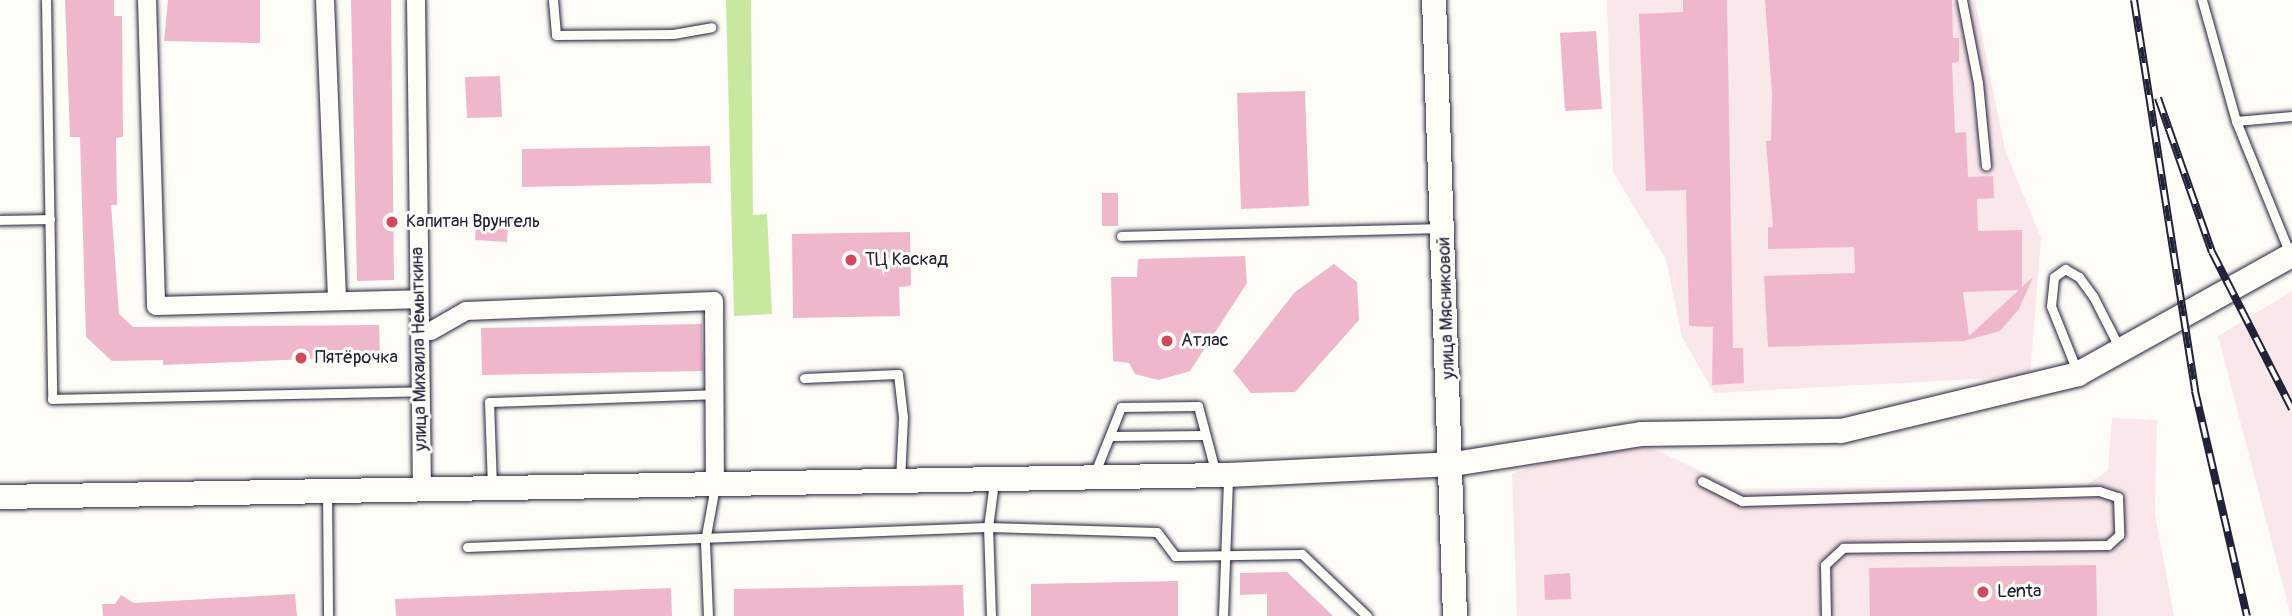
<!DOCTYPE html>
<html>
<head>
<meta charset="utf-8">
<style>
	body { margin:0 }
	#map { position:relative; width:2292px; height:616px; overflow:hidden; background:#fdfcf7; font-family:Pangolin,sans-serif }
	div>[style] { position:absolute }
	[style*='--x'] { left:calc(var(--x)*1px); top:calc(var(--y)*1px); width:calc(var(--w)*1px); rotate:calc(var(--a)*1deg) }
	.built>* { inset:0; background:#f9e7ea }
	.green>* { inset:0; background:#c8e79f }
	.building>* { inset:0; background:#efb7cc }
	.roads { filter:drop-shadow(0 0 2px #22223b) drop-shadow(0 0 2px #22223b) }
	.lane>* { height:9px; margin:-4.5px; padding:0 4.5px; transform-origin:4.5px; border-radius:4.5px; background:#fdfcf7 }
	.street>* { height:18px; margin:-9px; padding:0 9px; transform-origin:9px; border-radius:9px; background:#fdfcf7 }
	.secondary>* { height:24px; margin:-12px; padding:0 12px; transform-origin:12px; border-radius:12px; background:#fdfcf7 }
	.rail>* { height:8px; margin-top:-4px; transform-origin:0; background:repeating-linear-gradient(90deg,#fdfcf7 0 16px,#22223b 0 32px); box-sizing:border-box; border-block:2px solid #22223b }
	.dots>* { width:19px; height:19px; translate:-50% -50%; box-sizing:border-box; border:4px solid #fdfcf7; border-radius:50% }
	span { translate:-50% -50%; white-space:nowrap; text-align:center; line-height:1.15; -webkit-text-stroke:6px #fdfcf7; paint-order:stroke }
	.poi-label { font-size:18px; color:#22223b }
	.left { translate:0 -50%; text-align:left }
	.street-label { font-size:18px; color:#22223b }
</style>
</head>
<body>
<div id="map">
	<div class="built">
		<i style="clip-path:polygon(1607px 0,1975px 0,2005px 150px,2041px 238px,2030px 376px,1714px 393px,1682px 337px,1666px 259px,1613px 172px)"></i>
		<i style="clip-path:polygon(2292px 291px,2292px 616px,2291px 616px,2218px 336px)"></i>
		<i style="clip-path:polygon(2112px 418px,2157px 420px,2155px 514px,2174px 616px,1517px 616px,1512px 474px,1546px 462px,1637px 447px,1656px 450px,1738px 489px,2087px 485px,2108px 470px)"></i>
	</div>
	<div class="green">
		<i style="clip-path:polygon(726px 0,751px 0,753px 215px,767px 214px,772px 314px,734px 316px)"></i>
	</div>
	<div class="building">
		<i style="clip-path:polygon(65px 0,114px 0,114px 16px,122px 16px,123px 137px,116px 138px,117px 205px,111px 205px,119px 314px,133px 327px,379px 325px,380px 356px,163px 365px,163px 360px,112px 361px,86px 337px,80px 137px,70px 137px)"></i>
		<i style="clip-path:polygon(168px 0,260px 0,260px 43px,164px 41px)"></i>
		<i style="clip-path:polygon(351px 0,391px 0,394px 280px,357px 281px)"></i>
		<i style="clip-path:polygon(1683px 0,1727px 0,1733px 348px,1743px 348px,1744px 383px,1712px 385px,1713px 327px,1689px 326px,1686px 190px,1646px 191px,1639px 14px,1683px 12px)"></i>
		<i style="clip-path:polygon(evenodd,1765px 0,1952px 0,1953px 38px,1959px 38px,1959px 62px,1952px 63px,1955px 133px,1966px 132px,1968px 177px,1993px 176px,1994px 198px,1977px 199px,1978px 231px,2022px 230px,2022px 287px,2033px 277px,2019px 309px,2000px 331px,1964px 341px,1768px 347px,1764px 276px,1855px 273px,1854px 247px,1768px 249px,1768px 227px,1773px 227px,1766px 141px,1771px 141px,1772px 93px,1765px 0,2019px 290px,1969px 336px,1963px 292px,2019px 290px)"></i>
		<i style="clip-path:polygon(1596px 31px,1602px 109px,1565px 111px,1560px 33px)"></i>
		<i style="clip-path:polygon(500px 76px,502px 117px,467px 118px,465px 77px)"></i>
		<i style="clip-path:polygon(1305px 91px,1309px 206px,1241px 209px,1237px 93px)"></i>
		<i style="clip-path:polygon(710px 146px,711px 183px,522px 187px,522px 149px)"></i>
		<i style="clip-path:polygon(1102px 193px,1118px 193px,1118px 226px,1102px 226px)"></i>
		<i style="clip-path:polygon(476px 221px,508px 223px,507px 242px,475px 240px)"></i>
		<i style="clip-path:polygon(910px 232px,911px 286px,899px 287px,900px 316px,793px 318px,792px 234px)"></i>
		<i style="clip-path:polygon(1245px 256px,1247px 283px,1190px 371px,1159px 380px,1135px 374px,1129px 363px,1113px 361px,1111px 277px,1137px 277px,1138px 259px)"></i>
		<i style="clip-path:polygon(1334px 264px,1357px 282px,1359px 320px,1295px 392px,1251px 393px,1233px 371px,1295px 292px)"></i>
		<i style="clip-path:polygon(702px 324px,703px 371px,482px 375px,481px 328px)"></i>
		<i style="clip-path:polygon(2096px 565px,2097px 616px,1870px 616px,1869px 568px)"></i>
		<i style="clip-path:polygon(1287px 572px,1333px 616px,1267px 616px,1267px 594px,1240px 595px,1240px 573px)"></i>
		<i style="clip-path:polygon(1570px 573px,1571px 599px,1545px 600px,1544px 575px)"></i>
		<i style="clip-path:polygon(1178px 581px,1178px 616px,1031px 616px,1031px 584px)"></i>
		<i style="clip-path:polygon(963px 585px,964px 616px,734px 616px,734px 589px)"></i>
		<i style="clip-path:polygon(671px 588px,672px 616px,396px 616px,395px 599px)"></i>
		<i style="clip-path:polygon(295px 594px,297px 616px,103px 616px,102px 604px,115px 604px,121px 595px,134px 603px)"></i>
	</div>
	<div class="roads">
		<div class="lane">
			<i style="--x:46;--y:0;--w:399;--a:89.1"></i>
			<i style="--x:52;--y:399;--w:369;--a:-1.2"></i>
			<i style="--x:553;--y:0;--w:35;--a:85"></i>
			<i style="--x:556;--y:35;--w:117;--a:-0.5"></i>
			<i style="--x:673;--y:34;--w:39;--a:-10"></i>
			<i style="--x:1962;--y:0;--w:85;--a:79.1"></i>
			<i style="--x:1978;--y:83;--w:83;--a:84.5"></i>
			<i style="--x:2202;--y:0;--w:126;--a:74.3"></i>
			<i style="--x:2236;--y:121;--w:144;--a:67.9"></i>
			<i style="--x:2236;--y:121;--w:56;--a:-5.1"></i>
			<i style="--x:0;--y:220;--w:50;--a:-1.1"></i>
			<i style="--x:1121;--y:236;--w:318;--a:-1.4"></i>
			<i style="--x:2077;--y:371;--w:70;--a:-111.8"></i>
			<i style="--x:2051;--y:306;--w:29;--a:-84"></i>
			<i style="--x:2054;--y:277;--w:14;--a:-36"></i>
			<i style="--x:2065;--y:269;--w:16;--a:30"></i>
			<i style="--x:2079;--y:277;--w:24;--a:54"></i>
			<i style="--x:2093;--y:296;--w:59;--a:63"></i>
			<i style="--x:804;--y:378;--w:94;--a:-2.4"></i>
			<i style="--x:898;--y:374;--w:43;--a:83.4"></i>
			<i style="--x:903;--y:417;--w:63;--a:92.7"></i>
			<i style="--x:1110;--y:436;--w:95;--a:-0.6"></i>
			<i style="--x:1094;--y:475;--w:73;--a:-68.3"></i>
			<i style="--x:1121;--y:407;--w:77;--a:-0.7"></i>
			<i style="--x:1198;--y:406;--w:70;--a:75.2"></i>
			<i style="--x:1702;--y:481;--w:45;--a:26.6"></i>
			<i style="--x:1742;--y:501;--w:357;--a:-1.6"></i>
			<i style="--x:2099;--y:491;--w:20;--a:18"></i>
			<i style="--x:2118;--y:497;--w:38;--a:88"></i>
			<i style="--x:2119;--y:535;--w:15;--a:138"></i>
			<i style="--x:2108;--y:545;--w:265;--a:179.4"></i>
			<i style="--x:1843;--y:548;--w:25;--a:137"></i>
			<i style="--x:1825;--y:565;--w:51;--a:88.9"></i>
			<i style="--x:492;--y:487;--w:85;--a:-92"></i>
			<i style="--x:489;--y:402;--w:226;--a:-2"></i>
			<i style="--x:327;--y:492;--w:124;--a:89.5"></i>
			<i style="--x:467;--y:547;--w:521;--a:-2.2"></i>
			<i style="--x:988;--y:527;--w:169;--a:1.7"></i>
			<i style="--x:1157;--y:532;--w:30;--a:53"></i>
			<i style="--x:1175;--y:556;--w:127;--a:-0.9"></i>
			<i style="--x:1302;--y:554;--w:90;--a:43.6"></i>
			<i style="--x:708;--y:616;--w:75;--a:-92.3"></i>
			<i style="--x:705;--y:541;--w:56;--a:-79.7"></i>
			<i style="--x:991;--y:616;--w:89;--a:-91.9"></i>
			<i style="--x:988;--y:527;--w:45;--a:-82.4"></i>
			<i style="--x:1223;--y:616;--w:139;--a:-87.9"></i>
		</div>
		<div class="street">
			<i style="--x:147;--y:0;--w:306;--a:88.3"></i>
			<i style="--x:156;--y:306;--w:263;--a:-1.5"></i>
			<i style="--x:325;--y:0;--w:301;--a:87.7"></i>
			<i style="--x:416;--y:0;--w:488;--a:89.3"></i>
			<i style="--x:431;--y:331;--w:40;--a:-29.7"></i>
			<i style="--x:466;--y:311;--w:248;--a:-2.3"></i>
			<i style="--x:714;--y:301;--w:184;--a:89.7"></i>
		</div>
		<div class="secondary">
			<i style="--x:1434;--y:0;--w:616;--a:88.05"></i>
			<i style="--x:0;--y:497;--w:1228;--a:-1.03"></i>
			<i style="--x:1228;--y:475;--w:226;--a:-2.8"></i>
			<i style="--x:1454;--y:464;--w:189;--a:-9.1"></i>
			<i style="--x:1641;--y:434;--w:200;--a:-0.9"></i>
			<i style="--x:1841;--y:431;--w:244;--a:-13.5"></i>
			<i style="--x:2078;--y:374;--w:245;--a:-29.1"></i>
		</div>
	</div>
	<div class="rail">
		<i style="--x:2134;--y:0;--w:396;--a:81.1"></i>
		<i style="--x:2195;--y:391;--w:231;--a:77"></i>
		<i style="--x:2158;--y:98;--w:163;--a:70.7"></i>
		<i style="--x:2212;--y:252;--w:176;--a:63"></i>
	</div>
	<div class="dots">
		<i style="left:392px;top:222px;background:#d1495b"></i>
		<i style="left:851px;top:260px;background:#d1495b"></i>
		<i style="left:1167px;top:341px;background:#d1495b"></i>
		<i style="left:301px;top:358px;background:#d1495b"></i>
		<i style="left:1983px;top:592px;background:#d1495b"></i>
	</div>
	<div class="poi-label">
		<span class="left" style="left:406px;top:222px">Капитан Врунгель</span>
		<span class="left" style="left:865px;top:260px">ТЦ Каскад</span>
		<span class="left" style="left:1181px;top:341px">Атлас</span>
		<span class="left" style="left:315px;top:358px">Пятёрочка</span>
		<span class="left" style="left:1997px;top:592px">Lenta</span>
	</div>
	<div class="street-label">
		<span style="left:1447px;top:308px;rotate:-92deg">улица Мясниковой</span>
		<span style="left:420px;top:349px;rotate:-91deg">улица Михаила Немыткина</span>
	</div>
</div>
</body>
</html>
